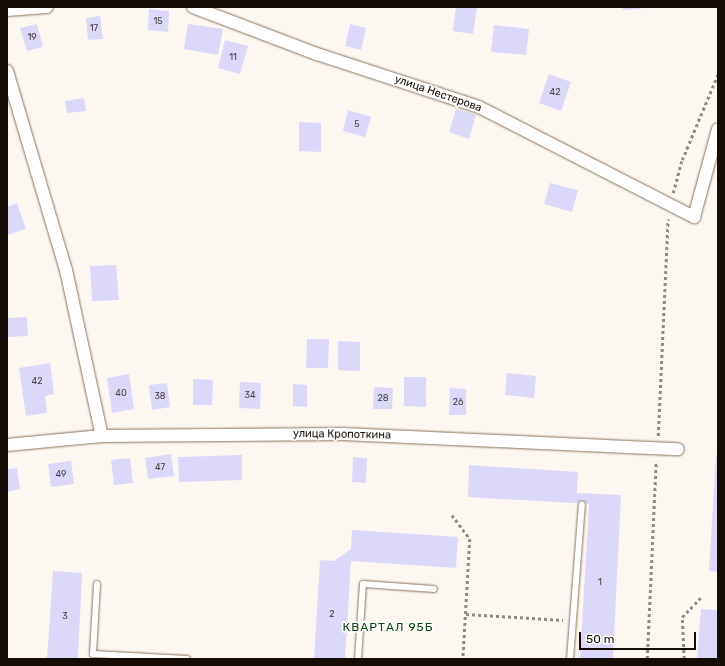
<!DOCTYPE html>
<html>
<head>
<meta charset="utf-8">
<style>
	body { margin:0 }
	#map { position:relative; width:725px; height:666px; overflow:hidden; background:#fdf7f2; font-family:Rubik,sans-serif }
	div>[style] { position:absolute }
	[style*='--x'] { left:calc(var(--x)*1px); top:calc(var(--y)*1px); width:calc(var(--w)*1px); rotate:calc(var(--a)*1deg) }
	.building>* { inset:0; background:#dcd8f9 }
	.path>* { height:2.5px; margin-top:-1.25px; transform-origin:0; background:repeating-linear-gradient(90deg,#908982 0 3px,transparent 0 6px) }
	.roads { filter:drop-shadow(0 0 1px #88725a) drop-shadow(0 0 1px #88725a) }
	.lane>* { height:6px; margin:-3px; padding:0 3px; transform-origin:3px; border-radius:3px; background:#fff }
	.street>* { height:12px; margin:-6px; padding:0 6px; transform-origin:6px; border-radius:6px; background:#fff }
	span { translate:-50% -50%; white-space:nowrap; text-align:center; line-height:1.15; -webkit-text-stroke:3.5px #fff; paint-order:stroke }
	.number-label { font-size:9px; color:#474042 }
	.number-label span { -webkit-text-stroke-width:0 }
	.street-label { font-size:11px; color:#150d05 }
	.neighbourhood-label { font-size:12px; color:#0c4510; letter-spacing:1px }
	.frame { position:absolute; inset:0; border:8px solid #150d05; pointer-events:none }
	.scale { position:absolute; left:579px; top:632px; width:117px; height:18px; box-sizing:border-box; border:2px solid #150d05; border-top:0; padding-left:5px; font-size:12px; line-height:14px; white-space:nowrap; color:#150d05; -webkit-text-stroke:3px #fff; paint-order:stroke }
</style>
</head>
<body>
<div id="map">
	<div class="building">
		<i style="clip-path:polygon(456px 7px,477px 7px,473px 34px,453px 31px)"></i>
		<i style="clip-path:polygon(623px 7px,641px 7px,641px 9px,623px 10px)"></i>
		<i style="clip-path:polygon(149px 9px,169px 11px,168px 32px,148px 30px)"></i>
		<i style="clip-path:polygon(100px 16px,103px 39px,88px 40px,86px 18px)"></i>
		<i style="clip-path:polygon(37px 24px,43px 47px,27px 51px,20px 28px)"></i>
		<i style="clip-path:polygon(188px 24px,223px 29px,218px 55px,184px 49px)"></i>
		<i style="clip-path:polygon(350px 24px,366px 28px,361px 50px,345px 46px)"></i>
		<i style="clip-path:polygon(494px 25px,529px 29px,526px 55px,491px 52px)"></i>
		<i style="clip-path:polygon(225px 40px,248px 46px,240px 74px,218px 68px)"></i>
		<i style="clip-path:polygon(549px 74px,571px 82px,561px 111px,539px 103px)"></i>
		<i style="clip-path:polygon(84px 98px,86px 111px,67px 113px,65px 101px)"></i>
		<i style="clip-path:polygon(456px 109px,476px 115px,469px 139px,449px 132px)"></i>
		<i style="clip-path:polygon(348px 110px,371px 117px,365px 137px,343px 131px)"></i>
		<i style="clip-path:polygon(299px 122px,321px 123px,321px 152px,299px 151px)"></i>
		<i style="clip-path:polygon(550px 183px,578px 190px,572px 212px,544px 204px)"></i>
		<i style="clip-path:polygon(17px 203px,26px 229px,7px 235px,7px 207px)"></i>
		<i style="clip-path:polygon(116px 265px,119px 300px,92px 301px,90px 266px)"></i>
		<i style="clip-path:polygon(27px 317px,28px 336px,7px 337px,7px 318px)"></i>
		<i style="clip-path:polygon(307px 339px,329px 339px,328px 368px,306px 368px)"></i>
		<i style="clip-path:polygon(338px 341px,360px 342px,360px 371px,338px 370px)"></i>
		<i style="clip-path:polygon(50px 363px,54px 394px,45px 396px,47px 413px,26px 416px,19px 368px)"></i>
		<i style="clip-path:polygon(507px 373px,536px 376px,534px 398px,505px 395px)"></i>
		<i style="clip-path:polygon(129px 374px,134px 409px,112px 413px,107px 378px)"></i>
		<i style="clip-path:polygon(404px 377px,426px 377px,426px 407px,404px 406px)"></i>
		<i style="clip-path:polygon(193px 379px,213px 380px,212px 405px,193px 405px)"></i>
		<i style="clip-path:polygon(240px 382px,261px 383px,260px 409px,239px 408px)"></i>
		<i style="clip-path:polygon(167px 383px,170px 407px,152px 410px,149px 385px)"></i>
		<i style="clip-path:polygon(293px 384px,307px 385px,307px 407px,293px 406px)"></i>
		<i style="clip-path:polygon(374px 387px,393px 388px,392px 409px,373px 409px)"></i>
		<i style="clip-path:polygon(450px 388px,466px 389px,466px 415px,449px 415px)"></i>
		<i style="clip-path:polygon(171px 454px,174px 476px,148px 479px,145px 458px)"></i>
		<i style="clip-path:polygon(242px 455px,242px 480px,179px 482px,178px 457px)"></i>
		<i style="clip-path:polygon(716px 455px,718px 455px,718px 572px,709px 571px)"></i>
		<i style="clip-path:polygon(353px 457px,367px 458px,366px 483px,352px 482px)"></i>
		<i style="clip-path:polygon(130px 458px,133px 483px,114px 485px,111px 460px)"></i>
		<i style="clip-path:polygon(71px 461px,74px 484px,51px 487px,48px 464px)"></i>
		<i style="clip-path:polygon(469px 465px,578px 472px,577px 493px,621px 495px,613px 659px,580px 659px,589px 504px,468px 497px)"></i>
		<i style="clip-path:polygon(17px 468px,20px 489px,7px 492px,7px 469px)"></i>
		<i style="clip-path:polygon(352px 530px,458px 537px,456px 568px,351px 561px,345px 659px,314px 659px,320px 560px,334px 561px,351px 549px)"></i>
		<i style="clip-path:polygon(53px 571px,82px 573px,78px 659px,47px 659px)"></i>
		<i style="clip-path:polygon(701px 609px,718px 610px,718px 659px,697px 659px)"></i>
	</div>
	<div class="path">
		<i style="--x:673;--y:193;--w:34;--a:-75"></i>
		<i style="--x:682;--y:160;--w:93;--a:-67.3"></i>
		<i style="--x:658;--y:436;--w:217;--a:-87.4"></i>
		<i style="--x:452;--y:515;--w:30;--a:53"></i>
		<i style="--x:470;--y:539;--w:120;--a:93.3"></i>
		<i style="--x:466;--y:614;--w:97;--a:3.5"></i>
		<i style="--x:647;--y:659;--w:198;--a:-87.4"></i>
		<i style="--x:684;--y:659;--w:42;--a:-92.7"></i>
		<i style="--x:682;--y:617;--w:28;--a:-46"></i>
	</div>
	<div class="roads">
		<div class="lane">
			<i style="--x:97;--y:584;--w:70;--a:93.3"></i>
			<i style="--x:93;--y:654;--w:94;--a:3"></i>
			<i style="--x:358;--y:659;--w:75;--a:-86.2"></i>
			<i style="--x:363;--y:584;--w:71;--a:4"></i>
			<i style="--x:570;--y:659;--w:155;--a:-85.6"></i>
		</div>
		<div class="street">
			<i style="--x:193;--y:7;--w:133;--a:20.8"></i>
			<i style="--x:317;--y:54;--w:170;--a:18.1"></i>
			<i style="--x:479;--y:107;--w:242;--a:27.1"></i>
			<i style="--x:694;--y:217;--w:91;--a:-74.7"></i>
			<i style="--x:7;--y:10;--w:40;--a:-4.3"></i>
			<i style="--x:7;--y:71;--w:208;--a:73.5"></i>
			<i style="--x:66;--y:270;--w:170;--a:77.8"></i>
			<i style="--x:7;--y:445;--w:95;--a:-5.4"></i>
			<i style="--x:102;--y:436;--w:241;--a:-0.5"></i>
			<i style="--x:343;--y:434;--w:335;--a:2.6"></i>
		</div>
	</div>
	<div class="number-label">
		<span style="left:158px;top:21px">15</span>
		<span style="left:94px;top:28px">17</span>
		<span style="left:32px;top:37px">19</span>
		<span style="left:233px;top:57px">11</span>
		<span style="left:555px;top:92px">42</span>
		<span style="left:357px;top:124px">5</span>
		<span style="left:37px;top:381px">42</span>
		<span style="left:121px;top:393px">40</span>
		<span style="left:250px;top:395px">34</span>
		<span style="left:160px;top:396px">38</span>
		<span style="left:383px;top:398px">28</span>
		<span style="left:458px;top:402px">26</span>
		<span style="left:160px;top:467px">47</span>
		<span style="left:61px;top:474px">49</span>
		<span style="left:600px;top:582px">1</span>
		<span style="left:332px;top:614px">2</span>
		<span style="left:65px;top:616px">3</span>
	</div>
	<div class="street-label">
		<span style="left:438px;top:94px;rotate:19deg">улица Нестерова</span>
		<span style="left:342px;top:435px;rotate:1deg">улица Кропоткина</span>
	</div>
	<div class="neighbourhood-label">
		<span style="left:388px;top:628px">КВАРТАЛ 95Б</span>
	</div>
	<div class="frame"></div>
	<div class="scale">50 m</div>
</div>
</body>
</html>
